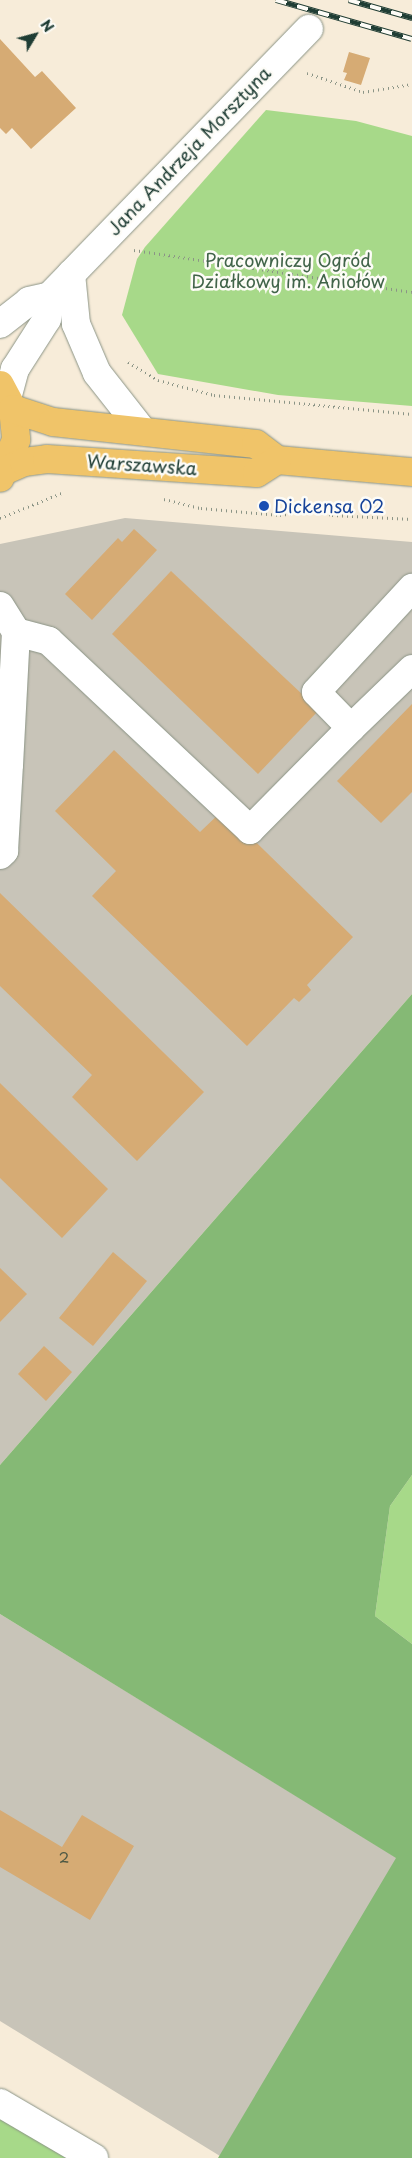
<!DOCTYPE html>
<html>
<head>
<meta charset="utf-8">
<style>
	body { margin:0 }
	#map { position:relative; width:412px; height:2158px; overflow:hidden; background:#f7ecd9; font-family:"Playpen Sans",sans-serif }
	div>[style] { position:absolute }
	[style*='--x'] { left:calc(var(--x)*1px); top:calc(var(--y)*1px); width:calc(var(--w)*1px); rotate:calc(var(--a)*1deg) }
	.industrial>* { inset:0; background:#c8c4b8 }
	.green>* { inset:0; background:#a7d989 }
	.forest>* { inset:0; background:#85b975 }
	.building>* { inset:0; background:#d6ab74 }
	.path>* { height:3px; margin-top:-1.5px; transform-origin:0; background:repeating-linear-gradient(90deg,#8b9486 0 1px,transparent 0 5px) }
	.roads { filter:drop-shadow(0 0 1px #8b9486) drop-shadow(0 0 1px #8b9486) }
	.minor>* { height:28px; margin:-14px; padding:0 14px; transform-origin:14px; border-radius:14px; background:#fff }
	.major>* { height:28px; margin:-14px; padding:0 14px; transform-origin:14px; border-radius:14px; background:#f0c469 }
	.rail>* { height:5.5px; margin-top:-2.75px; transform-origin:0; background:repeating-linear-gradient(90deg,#fdfcf7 0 11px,#1f3d34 0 22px); box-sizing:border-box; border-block:1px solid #1f3d34 }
	.dots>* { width:14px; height:14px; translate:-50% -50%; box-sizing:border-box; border:2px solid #fdfcf7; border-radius:50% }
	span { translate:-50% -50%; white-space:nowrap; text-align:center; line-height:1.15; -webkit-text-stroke:5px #fdfcf7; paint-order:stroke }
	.number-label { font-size:15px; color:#4d5844 }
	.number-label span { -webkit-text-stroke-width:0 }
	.street-label { font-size:18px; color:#1f3d34 }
	.park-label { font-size:18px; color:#416449 }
	.transit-label { font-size:18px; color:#164399 }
	.left { translate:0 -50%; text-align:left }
	.north { position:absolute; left:10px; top:10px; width:50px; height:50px; -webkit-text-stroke:4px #fdfcf7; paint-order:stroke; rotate:53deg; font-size:14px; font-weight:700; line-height:20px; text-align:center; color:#1f3d34 }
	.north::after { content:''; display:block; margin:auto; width:18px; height:22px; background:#1f3d34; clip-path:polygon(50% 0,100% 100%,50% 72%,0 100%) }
</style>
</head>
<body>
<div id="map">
	<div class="industrial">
		<i style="clip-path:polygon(125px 518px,412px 542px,412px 994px,0 1465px,0 544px)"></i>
		<i style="clip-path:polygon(0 1614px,397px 1858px,220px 2156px,0 2021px)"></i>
	</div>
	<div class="green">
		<i style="clip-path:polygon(266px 110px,356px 121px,412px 136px,412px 406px,278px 395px,158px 374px,122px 315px,137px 259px,145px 247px)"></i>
		<i style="clip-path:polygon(412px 1475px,412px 1644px,375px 1616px,390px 1506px)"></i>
		<i style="clip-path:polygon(0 2117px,77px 2158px,0 2158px)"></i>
	</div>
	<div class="forest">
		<i style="clip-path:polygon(412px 994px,412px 1475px,390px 1506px,375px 1616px,412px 1644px,412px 2158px,218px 2158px,396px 1858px,0 1614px,0 1465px)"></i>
	</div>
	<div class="building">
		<i style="clip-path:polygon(0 39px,35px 77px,42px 71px,76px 108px,31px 149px,12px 128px,6px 134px,0 128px)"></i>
		<i style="clip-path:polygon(349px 52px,370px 58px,361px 85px,344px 80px,347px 73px,343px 72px)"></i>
		<i style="clip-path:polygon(134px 529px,157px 550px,92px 620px,65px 594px,118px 538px,122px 542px)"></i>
		<i style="clip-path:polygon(171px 571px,319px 710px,258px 774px,112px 634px)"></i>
		<i style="clip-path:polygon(412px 704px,412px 792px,381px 823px,337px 781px)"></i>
		<i style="clip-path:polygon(114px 750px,200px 832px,223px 810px,353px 937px,307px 985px,311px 990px,299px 1002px,294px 998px,247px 1046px,92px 896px,116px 871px,55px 811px)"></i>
		<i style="clip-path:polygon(0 893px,204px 1092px,137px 1161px,72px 1097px,92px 1075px,0 986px)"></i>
		<i style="clip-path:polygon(0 1083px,108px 1189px,62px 1238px,0 1178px)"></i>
		<i style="clip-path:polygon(113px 1252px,147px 1281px,93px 1346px,59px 1318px)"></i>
		<i style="clip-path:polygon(0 1268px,27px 1294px,0 1322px)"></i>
		<i style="clip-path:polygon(44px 1346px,72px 1372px,46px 1401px,18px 1374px)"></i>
		<i style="clip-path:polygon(0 1810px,62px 1847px,82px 1815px,134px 1846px,90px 1920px,0 1867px)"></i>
	</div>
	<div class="path">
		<i style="--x:307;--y:73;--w:59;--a:18.7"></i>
		<i style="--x:363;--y:92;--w:50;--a:-9.3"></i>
		<i style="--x:134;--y:250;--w:281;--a:8.6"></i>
		<i style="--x:128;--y:362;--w:35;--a:31"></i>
		<i style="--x:158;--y:380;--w:58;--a:15"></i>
		<i style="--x:214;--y:395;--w:199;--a:5.5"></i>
		<i style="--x:164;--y:499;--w:38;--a:14"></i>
		<i style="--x:201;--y:508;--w:79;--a:5.1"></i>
		<i style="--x:280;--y:515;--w:35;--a:-8"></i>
		<i style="--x:315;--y:510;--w:18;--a:16"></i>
		<i style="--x:332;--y:515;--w:80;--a:2.9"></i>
		<i style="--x:0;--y:518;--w:69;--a:-22.1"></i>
	</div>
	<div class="roads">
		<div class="minor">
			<i style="--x:71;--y:274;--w:50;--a:84.3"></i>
			<i style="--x:76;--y:324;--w:53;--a:66.8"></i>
			<i style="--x:97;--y:373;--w:71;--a:51.8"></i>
			<i style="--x:0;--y:324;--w:37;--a:-38"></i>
			<i style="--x:29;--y:301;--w:22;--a:-13"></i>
			<i style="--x:8;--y:395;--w:27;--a:-75"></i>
			<i style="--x:15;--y:369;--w:59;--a:-57.4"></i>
			<i style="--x:47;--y:319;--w:23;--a:-83"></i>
			<i style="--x:50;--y:296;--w:372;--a:-45.9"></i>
			<i style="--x:0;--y:606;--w:31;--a:58"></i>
			<i style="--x:16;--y:632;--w:132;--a:93"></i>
			<i style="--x:9;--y:764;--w:12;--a:138"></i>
			<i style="--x:16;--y:632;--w:34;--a:15"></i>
			<i style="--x:49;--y:641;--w:276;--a:43.2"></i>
			<i style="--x:250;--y:830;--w:144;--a:-45.3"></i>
			<i style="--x:351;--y:728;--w:50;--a:-134.2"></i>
			<i style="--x:316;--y:692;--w:142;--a:-47.3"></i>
			<i style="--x:351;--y:728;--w:85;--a:-44"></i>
			<i style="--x:0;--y:855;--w:6;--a:-45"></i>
			<i style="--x:4;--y:851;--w:87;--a:-86.7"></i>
			<i style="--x:0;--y:2103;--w:109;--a:30.3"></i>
		</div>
		<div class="major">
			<i style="--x:0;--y:385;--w:27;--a:62"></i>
			<i style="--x:13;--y:409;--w:31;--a:84"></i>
			<i style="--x:16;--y:440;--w:41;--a:112.8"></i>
			<i style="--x:13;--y:409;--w:42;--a:18"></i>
			<i style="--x:53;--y:422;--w:204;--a:6.2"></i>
			<i style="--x:256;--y:444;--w:26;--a:37"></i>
			<i style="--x:277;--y:460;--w:136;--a:5.1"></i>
			<i style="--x:6;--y:470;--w:20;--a:-24"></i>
			<i style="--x:24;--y:462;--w:23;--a:-7"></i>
			<i style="--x:47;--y:459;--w:210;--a:3.8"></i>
			<i style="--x:257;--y:473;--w:24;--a:-33"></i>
		</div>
	</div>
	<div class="rail">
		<i style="--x:276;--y:0;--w:141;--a:16"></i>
		<i style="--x:349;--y:0;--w:66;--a:15.9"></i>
	</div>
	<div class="dots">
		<i style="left:264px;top:506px;background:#1a4fb4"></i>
	</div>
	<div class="number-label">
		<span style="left:64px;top:1857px">2</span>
	</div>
	<div class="street-label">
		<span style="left:189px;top:151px;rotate:-46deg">Jana Andrzeja Morsztyna</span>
		<span style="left:142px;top:465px;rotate:4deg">Warszawska</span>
	</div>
	<div class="park-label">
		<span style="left:288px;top:271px">Pracowniczy Ogród<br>Działkowy im. Aniołów</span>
	</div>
	<div class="transit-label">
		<span class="left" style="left:274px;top:506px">Dickensa 02</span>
	</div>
	<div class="north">N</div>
</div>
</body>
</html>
